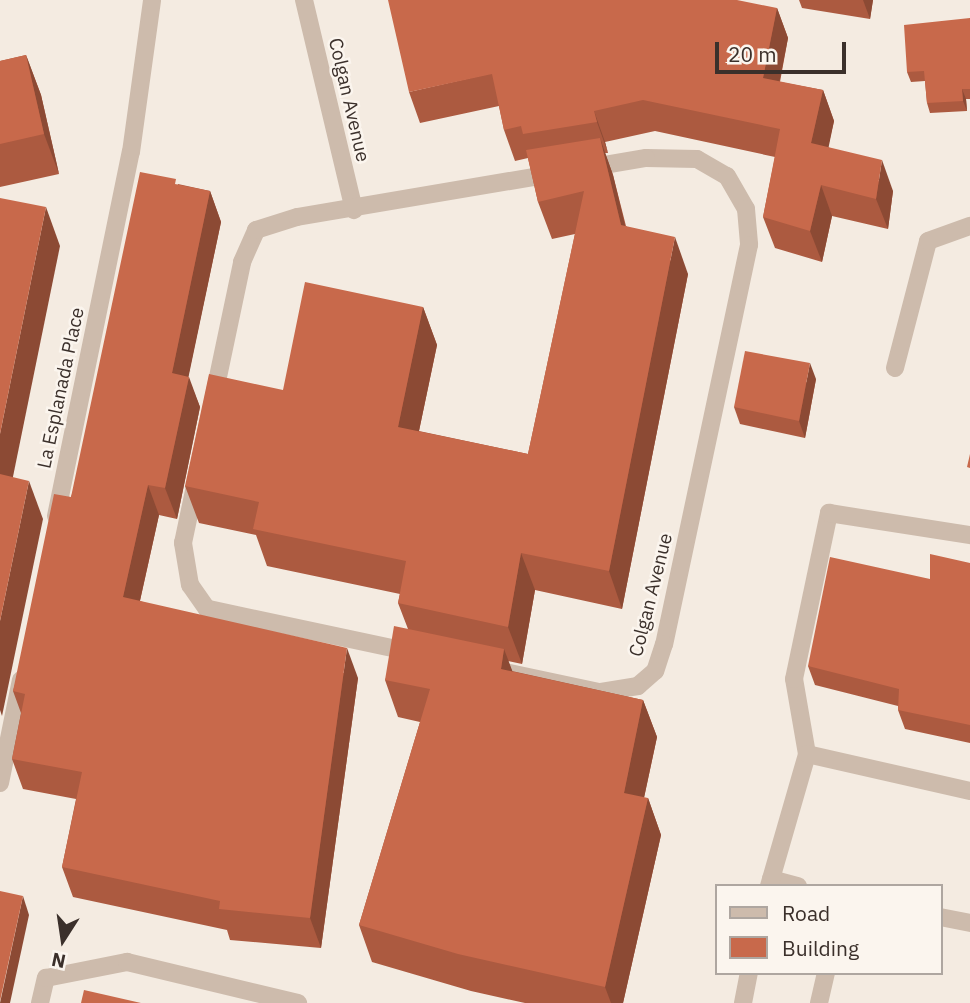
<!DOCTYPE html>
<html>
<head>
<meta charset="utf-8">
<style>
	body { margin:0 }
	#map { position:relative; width:970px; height:1003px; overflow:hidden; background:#f4ebe1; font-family:"IBM Plex Sans",sans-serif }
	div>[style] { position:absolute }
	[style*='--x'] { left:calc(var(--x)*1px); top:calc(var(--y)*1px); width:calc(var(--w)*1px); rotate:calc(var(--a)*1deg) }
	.minor>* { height:18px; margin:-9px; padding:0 9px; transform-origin:9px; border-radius:9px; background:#cdbbac }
	.wall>* { inset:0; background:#ac5a40 }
	.shaded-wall>* { inset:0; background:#8c4a34 }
	.building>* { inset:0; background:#c8694b }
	span { translate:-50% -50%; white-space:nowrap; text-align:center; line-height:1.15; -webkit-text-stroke:5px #fbf5ee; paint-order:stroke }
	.street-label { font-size:19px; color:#3b302b }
	.legend { position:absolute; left:715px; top:884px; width:228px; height:91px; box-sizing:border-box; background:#fbf5ee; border:2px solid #aea6a0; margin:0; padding:9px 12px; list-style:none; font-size:21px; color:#3b302b }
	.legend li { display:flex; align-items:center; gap:14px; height:35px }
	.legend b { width:35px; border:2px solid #aea6a0 }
	.north { position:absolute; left:28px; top:905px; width:70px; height:70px; -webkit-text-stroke:5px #fbf5ee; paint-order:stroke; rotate:192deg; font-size:19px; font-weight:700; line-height:28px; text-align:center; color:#3b302b }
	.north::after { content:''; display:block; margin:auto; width:24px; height:32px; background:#3b302b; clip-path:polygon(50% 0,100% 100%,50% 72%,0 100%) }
	.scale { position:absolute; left:715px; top:42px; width:131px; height:32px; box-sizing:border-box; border:4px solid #3b302b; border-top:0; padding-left:9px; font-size:21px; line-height:24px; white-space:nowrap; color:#3b302b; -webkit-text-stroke:5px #fbf5ee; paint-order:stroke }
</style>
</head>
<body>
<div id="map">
	<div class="minor">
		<i style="--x:304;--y:0;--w:216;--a:76.6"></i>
		<i style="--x:646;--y:158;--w:51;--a:1.1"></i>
		<i style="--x:697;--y:159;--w:34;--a:30"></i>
		<i style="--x:727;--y:176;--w:38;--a:60"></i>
		<i style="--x:746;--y:209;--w:36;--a:85"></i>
		<i style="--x:749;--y:245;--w:408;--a:102"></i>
		<i style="--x:664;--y:644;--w:28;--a:108"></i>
		<i style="--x:655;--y:671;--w:23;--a:139"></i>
		<i style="--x:638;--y:686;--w:39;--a:171"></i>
		<i style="--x:599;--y:692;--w:401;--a:-168"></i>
		<i style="--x:207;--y:609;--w:29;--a:-125"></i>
		<i style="--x:190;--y:585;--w:43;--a:-99.5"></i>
		<i style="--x:183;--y:543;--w:287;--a:-78.1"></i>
		<i style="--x:242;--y:262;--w:35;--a:-66"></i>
		<i style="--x:256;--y:230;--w:43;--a:-17.6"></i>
		<i style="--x:297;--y:217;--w:354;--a:-9.6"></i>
		<i style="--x:895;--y:368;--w:131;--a:-75.4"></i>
		<i style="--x:928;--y:241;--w:45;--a:-19.7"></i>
		<i style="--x:56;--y:516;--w:372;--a:-78.4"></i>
		<i style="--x:131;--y:152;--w:153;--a:-82.1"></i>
		<i style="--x:807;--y:754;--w:76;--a:-99.8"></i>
		<i style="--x:794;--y:679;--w:170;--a:-78.1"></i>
		<i style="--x:829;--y:513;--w:143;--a:8.9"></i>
		<i style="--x:0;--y:783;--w:105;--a:-78.5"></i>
		<i style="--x:771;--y:879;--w:28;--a:15"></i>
		<i style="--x:769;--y:886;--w:137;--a:-73.9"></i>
		<i style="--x:807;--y:754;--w:167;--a:12.8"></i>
		<i style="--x:940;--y:917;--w:31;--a:11"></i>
		<i style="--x:40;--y:1003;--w:26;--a:-77"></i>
		<i style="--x:46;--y:978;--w:83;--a:-11.2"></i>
		<i style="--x:127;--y:962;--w:176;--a:13.5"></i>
		<i style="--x:743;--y:1003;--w:31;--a:-79"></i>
		<i style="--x:819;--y:1003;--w:31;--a:-77"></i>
	</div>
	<div class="wall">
		<i style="clip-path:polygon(799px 0,873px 0,870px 19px,802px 8px)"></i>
		<i style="clip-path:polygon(777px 8px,788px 38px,780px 82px,823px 90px,834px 121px,828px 147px,893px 191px,888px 229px,832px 216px,822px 262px,775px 248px,763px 217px,775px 157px,655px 131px,605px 142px,608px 153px,605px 153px,613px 175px,626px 226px,688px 274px,622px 609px,535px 590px,522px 664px,508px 661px,512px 671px,643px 700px,657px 737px,644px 798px,648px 798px,661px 835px,623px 1003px,525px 1003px,471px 991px,372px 962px,359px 925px,420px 722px,398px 717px,385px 680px,408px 629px,398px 603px,400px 594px,267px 566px,256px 535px,199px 523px,185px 486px,283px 390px,423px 307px,437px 345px,419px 431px,528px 454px,575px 234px,552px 239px,538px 202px,528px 158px,515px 161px,504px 130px,499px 106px,420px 123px,409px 92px)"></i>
		<i style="clip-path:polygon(970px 18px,970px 99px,966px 99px,967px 111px,930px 113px,927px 103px,925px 81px,911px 82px,907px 72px)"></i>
		<i style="clip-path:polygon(26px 55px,41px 95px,59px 174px,0 187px,0 61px)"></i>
		<i style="clip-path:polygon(178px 184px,210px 191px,221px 222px,188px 377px,200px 407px,177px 519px,159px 515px,140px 601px,358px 678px,321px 948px,230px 940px,227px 930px,73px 897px,62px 867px,76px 799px,23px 789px,12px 759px,21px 713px,13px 691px,71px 497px)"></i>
		<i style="clip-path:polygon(816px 379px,805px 438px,740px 424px,734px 407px)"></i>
		<i style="clip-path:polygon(970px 563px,970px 743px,905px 729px,898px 710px,898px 706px,815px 685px,808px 666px,930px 579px)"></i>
	</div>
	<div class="shaded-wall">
		<i style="clip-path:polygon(863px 0,873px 0,870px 19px)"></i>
		<i style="clip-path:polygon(777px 8px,788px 38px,774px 109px,763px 78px)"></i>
		<i style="clip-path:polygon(26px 55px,41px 95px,59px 174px,44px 134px)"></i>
		<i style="clip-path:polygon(962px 89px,966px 99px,967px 111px,963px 101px)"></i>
		<i style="clip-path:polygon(823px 90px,834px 121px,823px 174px,811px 143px)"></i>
		<i style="clip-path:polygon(594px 111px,605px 142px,608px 153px,597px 122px)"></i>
		<i style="clip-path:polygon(600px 138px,613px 175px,634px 263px,621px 225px)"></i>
		<i style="clip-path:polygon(882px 160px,893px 191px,888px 229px,876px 199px)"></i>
		<i style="clip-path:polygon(821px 185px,832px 216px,822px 262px,810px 231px)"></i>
		<i style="clip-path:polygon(210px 191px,221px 222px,183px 403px,172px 373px)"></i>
		<i style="clip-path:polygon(46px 207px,60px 246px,6px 511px,0 494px,0 434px)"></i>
		<i style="clip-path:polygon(675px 237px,688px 274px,622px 609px,609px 571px)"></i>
		<i style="clip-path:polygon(423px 307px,437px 345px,412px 464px,398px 427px)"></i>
		<i style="clip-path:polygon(810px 363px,816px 379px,805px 438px,799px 421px)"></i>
		<i style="clip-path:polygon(189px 377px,200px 407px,177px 519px,165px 488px)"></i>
		<i style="clip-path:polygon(29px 481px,43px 519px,2px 716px,0 710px,0 621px)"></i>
		<i style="clip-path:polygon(148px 485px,159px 515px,134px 627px,123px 597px)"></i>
		<i style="clip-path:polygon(521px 553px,535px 590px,522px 664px,508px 627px)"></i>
		<i style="clip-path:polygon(347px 648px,358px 678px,321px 948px,310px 918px)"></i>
		<i style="clip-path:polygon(504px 649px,518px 686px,501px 669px)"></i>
		<i style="clip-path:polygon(643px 700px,657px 737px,637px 830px,624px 793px)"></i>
		<i style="clip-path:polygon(648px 798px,661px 835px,623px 1003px,611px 1003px,605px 987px)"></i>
		<i style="clip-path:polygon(23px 896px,29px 915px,10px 1003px,0 1003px)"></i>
	</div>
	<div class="building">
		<i style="clip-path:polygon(388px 0,737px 0,777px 8px,763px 78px,823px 90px,811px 143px,882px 160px,876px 199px,821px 185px,810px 231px,763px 217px,780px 129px,643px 100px,594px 111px,597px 122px,523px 134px,521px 126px,504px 130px,492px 74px,409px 92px)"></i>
		<i style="clip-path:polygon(970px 18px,970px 89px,962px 89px,963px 101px,927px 103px,924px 71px,907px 72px,904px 25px)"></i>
		<i style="clip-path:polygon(26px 55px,44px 134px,0 144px,0 61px)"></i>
		<i style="clip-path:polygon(600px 138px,621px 225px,675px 237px,609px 571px,521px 553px,508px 627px,398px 603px,406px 561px,253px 529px,259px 502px,185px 486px,209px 374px,283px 390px,305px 282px,423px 307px,398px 427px,528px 454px,584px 191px,538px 202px,526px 150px)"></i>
		<i style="clip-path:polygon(140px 172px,176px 179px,175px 184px,210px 191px,172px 373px,189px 377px,165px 488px,148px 485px,123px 597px,347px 648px,310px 918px,219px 909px,220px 901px,62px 867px,82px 772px,12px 759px,25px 694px,13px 691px,54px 494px,71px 497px)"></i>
		<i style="clip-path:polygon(0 198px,46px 207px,0 434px)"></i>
		<i style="clip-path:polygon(745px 351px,810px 363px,799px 421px,734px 407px)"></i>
		<i style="clip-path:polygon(970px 454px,970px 468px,967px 467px)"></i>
		<i style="clip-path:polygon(0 474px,29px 481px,0 621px)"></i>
		<i style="clip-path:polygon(930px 554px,970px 563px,970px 725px,898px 710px,899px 689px,808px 666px,830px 557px,930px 579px)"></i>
		<i style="clip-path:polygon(394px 626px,504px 649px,501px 669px,643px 700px,624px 793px,648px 798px,605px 987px,458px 954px,359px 925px,430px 689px,385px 680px)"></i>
		<i style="clip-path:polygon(0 891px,23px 896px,0 1001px)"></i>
		<i style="clip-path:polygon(84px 990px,141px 1003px,81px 1003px)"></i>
	</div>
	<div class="street-label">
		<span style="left:349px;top:100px;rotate:77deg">Colgan Avenue</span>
		<span style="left:61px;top:388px;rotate:-78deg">La Esplanada Place</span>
		<span style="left:651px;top:595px;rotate:-76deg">Colgan Avenue</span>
	</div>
	<ul class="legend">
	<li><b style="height:9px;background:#cdbbac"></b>Road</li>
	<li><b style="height:19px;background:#c8694b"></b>Building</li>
	</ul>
	<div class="north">N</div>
	<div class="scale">20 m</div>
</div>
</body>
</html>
